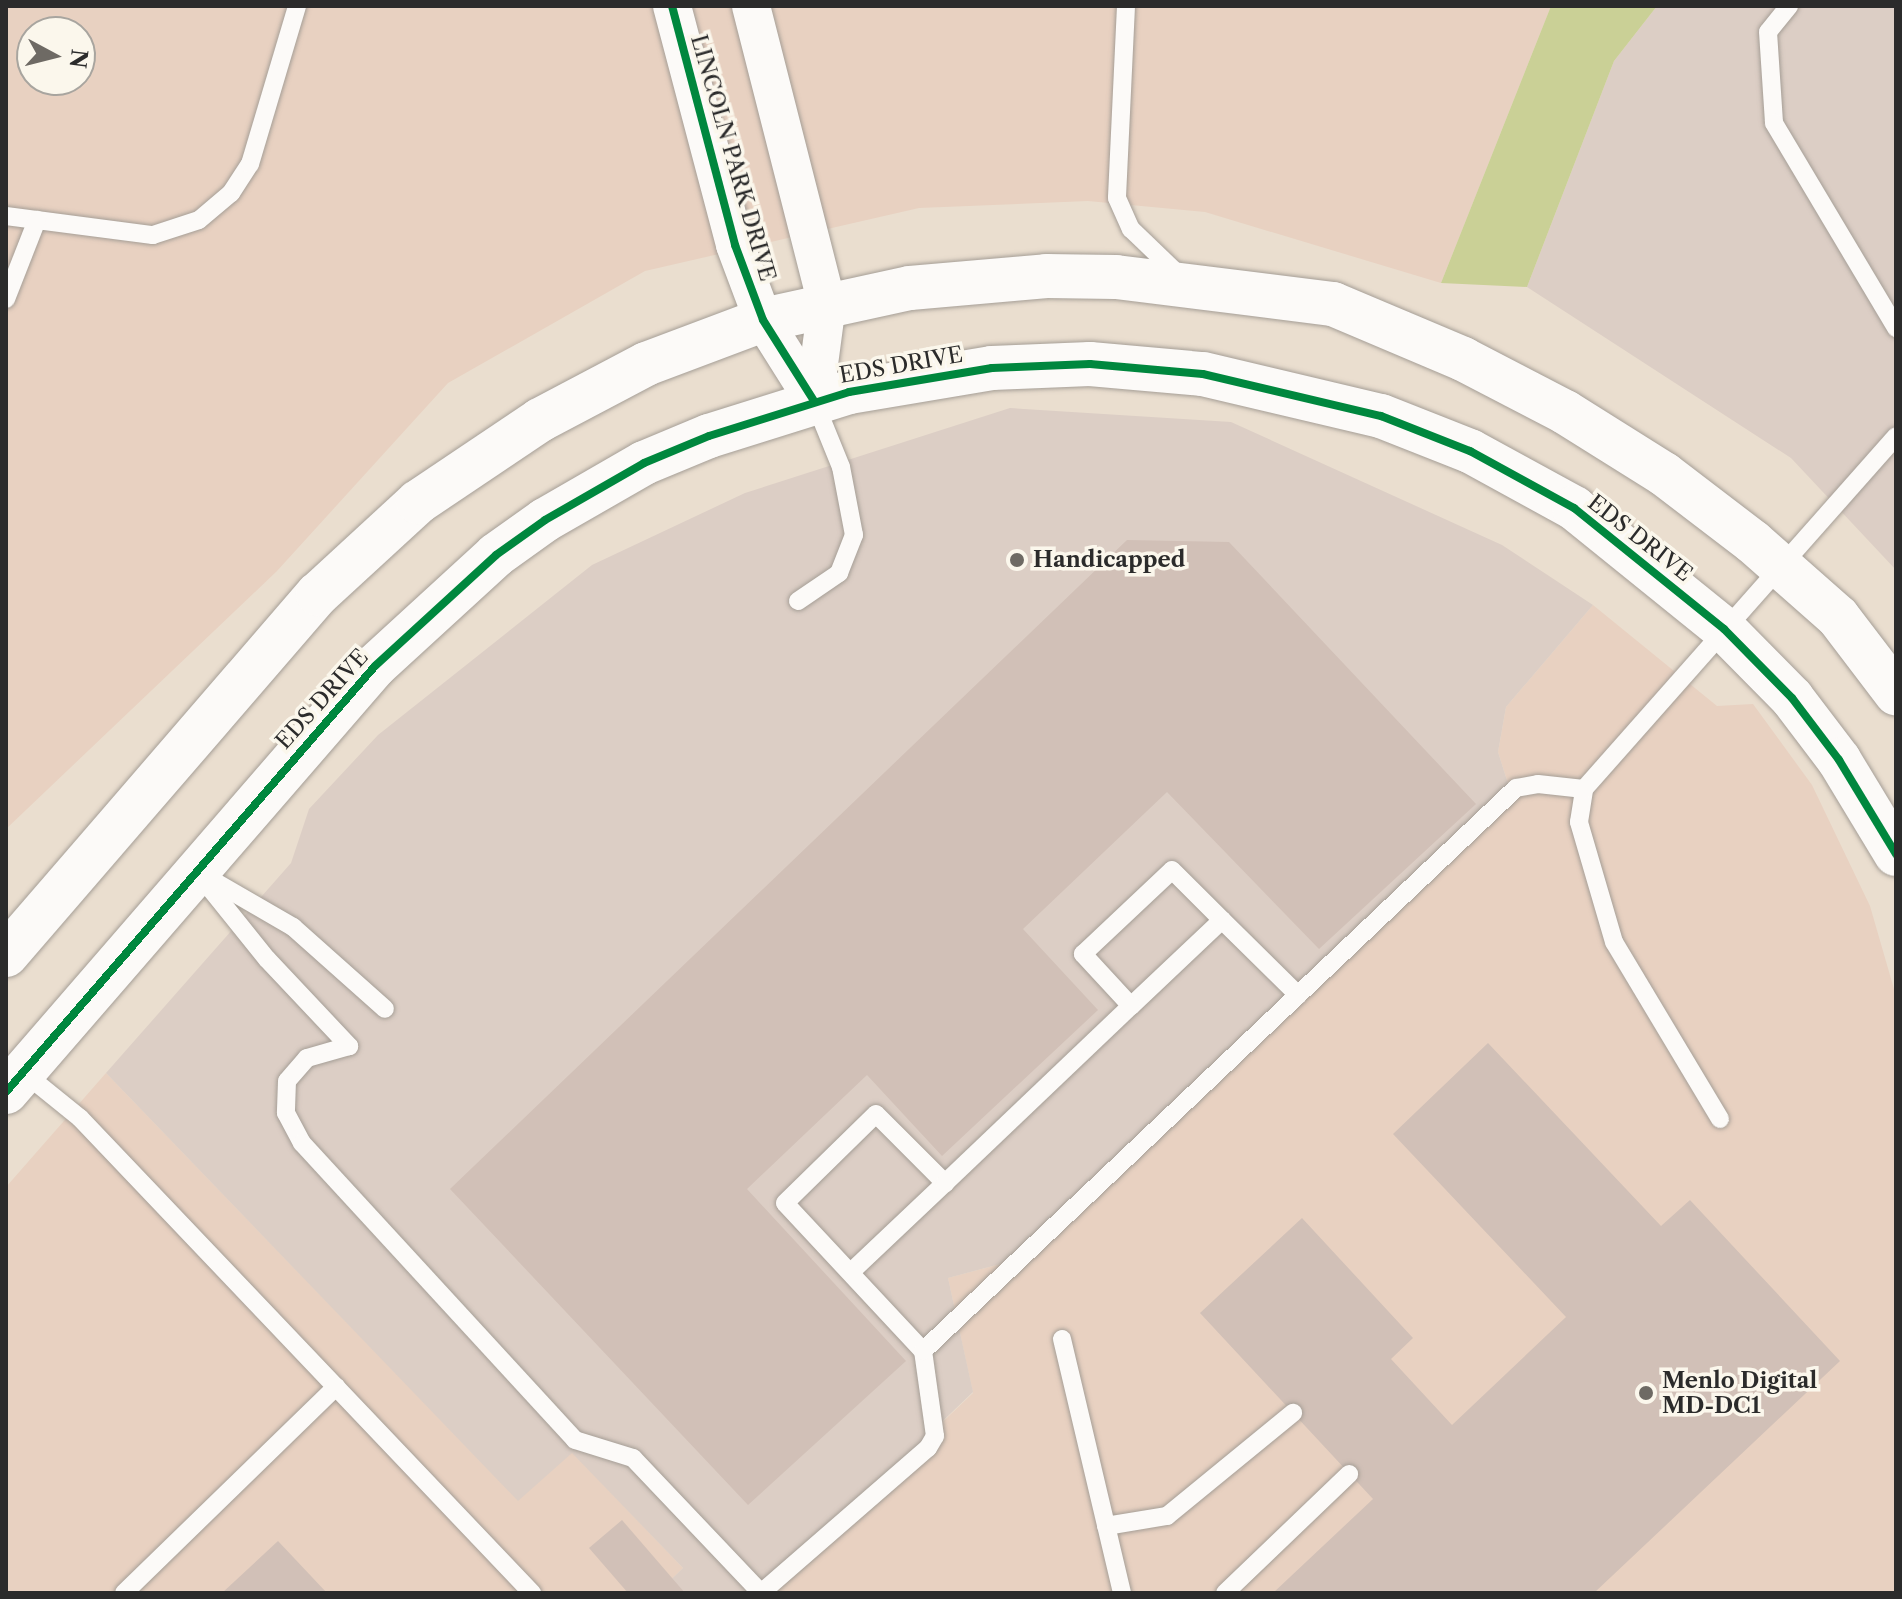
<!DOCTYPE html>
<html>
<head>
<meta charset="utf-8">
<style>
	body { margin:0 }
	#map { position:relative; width:1902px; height:1599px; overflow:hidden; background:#eadecf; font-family:"Libre Caslon Text",serif }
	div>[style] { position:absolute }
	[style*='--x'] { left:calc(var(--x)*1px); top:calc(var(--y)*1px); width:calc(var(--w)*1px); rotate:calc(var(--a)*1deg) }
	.built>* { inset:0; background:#e8d1c1 }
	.industrial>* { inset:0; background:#dccec5 }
	.green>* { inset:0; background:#cad096 }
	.building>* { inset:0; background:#d1c0b7 }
	.roads { filter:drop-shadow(0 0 2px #a59e96) drop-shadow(0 0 2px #a59e96) }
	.service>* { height:18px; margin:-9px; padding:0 9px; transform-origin:9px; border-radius:9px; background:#fcfaf8 }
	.minor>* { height:38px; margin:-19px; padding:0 19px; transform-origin:19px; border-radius:19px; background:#fcfaf8 }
	.tertiary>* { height:44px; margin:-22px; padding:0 22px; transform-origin:22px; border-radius:22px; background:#fcfaf8 }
	.cycleway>* { height:8px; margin:-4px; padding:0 4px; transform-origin:4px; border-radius:4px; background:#00873e }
	.dots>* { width:22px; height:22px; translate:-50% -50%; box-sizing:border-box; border:4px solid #fbf7ec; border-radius:50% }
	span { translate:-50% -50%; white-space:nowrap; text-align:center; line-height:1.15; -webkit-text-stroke:7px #fbf7ec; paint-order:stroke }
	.street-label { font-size:22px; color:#2b2b2b }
	.poi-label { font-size:22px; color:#2b2b2b; font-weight:700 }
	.left { translate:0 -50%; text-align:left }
	.frame { position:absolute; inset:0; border:8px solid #2b2b2b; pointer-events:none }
	.north { position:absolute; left:16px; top:16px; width:80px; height:80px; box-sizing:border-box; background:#fbf7ec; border:2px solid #a8a59f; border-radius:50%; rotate:97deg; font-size:22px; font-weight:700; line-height:32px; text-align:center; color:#2b2b2b }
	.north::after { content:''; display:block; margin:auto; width:28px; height:36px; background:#6e6a64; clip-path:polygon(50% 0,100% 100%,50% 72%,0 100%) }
</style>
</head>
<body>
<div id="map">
	<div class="built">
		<i style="clip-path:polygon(evenodd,6px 6px,1551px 6px,1441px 283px,1205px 212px,1088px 201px,919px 208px,645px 271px,448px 383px,277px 571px,6px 829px,6px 6px,32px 32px,80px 32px,80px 80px,32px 80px,32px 32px)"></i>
		<i style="clip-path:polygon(1593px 605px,1717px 706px,1753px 704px,1812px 785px,1870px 906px,1896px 996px,1896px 1593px,763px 1593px,973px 1393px,948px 1278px,1026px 1257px,1510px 790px,1498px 752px,1506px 707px)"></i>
		<i style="clip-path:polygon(106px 1073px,518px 1500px,572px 1452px,683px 1568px,657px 1593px,6px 1593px,6px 1187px)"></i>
	</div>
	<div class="industrial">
		<i style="clip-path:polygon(1657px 6px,1896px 6px,1896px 570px,1791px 458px,1527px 287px,1614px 61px)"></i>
		<i style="clip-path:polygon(1010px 408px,1231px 422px,1502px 545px,1593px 605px,1506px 707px,1498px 752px,1510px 790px,1026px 1257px,948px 1278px,973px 1392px,763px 1593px,657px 1593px,683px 1568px,572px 1453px,518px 1501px,106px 1073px,291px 863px,309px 809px,378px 735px,592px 565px,745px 493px)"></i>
	</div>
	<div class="green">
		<i style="clip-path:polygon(1551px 6px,1657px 6px,1614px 61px,1527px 287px,1441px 283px)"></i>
	</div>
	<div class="building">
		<i style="clip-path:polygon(1127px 540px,1229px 542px,1476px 804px,1319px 949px,1167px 792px,1023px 929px,1098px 1010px,942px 1156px,867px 1075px,747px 1189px,906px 1361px,748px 1505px,450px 1189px)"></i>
		<i style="clip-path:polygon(1488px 1043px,1661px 1226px,1690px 1200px,1840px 1361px,1594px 1593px,1273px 1593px,1373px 1499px,1200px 1313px,1302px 1218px,1413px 1338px,1391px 1359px,1452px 1425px,1566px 1317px,1393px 1134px)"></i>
		<i style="clip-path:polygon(622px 1520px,685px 1593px,628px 1593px,589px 1548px)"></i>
		<i style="clip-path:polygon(278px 1541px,327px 1593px,222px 1593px)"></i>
	</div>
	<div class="roads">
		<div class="service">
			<i style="--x:1126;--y:6;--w:192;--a:92.7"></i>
			<i style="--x:1117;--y:198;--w:34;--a:66"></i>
			<i style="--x:1131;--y:229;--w:66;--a:43.8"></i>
			<i style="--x:1789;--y:6;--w:33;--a:129"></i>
			<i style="--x:1768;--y:32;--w:91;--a:86.2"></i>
			<i style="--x:1774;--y:123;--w:239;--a:59.2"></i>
			<i style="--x:6;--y:216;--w:148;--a:7.4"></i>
			<i style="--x:153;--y:235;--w:48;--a:-18.1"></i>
			<i style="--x:199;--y:220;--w:42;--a:-40.2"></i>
			<i style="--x:231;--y:193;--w:35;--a:-57"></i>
			<i style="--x:250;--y:164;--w:165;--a:-73.4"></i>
			<i style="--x:6;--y:299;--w:85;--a:-68.6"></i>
			<i style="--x:798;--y:601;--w:50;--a:-34.3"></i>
			<i style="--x:839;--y:573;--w:41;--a:-68.5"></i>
			<i style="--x:854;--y:535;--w:69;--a:-100.8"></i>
			<i style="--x:841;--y:467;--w:69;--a:-112.1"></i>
			<i style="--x:197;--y:872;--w:112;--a:51.2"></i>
			<i style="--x:267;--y:959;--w:120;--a:46.7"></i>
			<i style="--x:349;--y:1046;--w:44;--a:164.1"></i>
			<i style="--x:307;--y:1058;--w:30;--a:131"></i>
			<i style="--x:287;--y:1081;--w:32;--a:92"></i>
			<i style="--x:286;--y:1113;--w:34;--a:62"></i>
			<i style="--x:302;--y:1143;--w:403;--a:47.4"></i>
			<i style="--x:575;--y:1440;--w:61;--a:17.2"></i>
			<i style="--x:633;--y:1458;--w:186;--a:46.5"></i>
			<i style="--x:761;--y:1593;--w:221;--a:-41"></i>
			<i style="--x:928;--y:1448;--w:14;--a:-60"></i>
			<i style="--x:935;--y:1436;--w:86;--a:-98"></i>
			<i style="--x:923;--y:1351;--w:202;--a:-133"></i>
			<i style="--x:785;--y:1203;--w:127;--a:-44.4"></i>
			<i style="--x:876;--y:1114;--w:98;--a:45"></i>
			<i style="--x:945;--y:1183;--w:128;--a:136.6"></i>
			<i style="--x:205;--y:876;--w:102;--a:30.1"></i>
			<i style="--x:293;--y:927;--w:123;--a:41.7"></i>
			<i style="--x:1222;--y:920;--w:125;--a:136.6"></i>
			<i style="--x:1131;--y:1006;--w:71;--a:-132.7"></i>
			<i style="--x:1083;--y:954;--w:122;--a:-43.3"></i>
			<i style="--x:1172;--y:870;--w:71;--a:45"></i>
			<i style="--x:1222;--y:920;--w:107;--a:44.6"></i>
			<i style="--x:23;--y:1072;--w:73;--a:38.9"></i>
			<i style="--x:80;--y:1118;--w:656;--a:46.42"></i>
			<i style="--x:1720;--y:1119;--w:206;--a:-120.9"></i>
			<i style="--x:1614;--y:942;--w:125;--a:-106.3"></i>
			<i style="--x:1579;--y:822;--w:33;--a:-81"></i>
			<i style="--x:1584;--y:789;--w:471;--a:-48.5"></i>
			<i style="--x:945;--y:1183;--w:257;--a:-43.6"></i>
			<i style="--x:1062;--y:1339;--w:261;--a:76.7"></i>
			<i style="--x:923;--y:1351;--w:818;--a:-43.51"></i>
			<i style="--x:1516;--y:788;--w:22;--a:-10"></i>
			<i style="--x:1538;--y:784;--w:46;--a:6.2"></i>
			<i style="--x:1106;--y:1526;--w:62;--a:-9.3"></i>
			<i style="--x:1167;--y:1516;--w:163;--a:-39.3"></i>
			<i style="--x:124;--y:1593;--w:296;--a:-44.2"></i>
			<i style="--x:1225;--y:1593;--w:172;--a:-43.8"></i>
		</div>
		<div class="minor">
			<i style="--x:672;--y:6;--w:247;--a:75.2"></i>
			<i style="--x:735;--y:245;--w:80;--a:69.5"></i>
			<i style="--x:763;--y:320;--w:96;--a:57.8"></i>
			<i style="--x:751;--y:6;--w:308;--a:75.7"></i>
			<i style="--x:827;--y:304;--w:98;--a:97.6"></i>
		</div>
		<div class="tertiary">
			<i style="--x:6;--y:955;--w:477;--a:-49.2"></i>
			<i style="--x:318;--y:594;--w:136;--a:-42.6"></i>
			<i style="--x:418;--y:502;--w:147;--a:-33.9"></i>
			<i style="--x:540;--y:420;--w:120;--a:-27.8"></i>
			<i style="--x:646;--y:364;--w:125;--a:-20.6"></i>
			<i style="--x:763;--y:320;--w:150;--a:-12.3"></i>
			<i style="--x:910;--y:288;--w:137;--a:-5"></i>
			<i style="--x:1046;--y:276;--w:70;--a:0.8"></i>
			<i style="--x:1116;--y:277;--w:219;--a:7.1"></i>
			<i style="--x:1333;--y:304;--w:141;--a:22.9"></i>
			<i style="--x:1463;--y:359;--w:115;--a:27.5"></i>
			<i style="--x:1565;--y:412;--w:117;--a:32.1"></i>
			<i style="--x:1664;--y:474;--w:112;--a:37.4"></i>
			<i style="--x:1753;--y:542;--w:113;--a:41.4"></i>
			<i style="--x:1838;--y:617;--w:96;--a:52.7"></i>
			<i style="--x:6;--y:1092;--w:564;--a:-49.1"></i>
			<i style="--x:375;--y:666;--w:164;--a:-42.5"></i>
			<i style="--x:496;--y:555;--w:60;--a:-35.5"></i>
			<i style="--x:545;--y:520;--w:114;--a:-29.9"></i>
			<i style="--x:644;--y:463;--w:70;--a:-22.6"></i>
			<i style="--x:709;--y:436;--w:147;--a:-17.4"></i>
			<i style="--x:849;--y:392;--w:145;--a:-9.5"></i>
			<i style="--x:992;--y:368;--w:98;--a:-2.3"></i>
			<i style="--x:1090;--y:364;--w:113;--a:5.1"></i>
			<i style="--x:1203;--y:374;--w:183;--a:13.3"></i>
			<i style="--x:1381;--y:416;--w:96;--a:21.5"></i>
			<i style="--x:1470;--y:451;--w:119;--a:28.7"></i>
			<i style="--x:1574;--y:508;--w:193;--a:38.9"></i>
			<i style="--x:1724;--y:629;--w:97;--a:45.4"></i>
			<i style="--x:1792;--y:698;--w:78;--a:52.8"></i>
			<i style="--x:1839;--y:760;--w:110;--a:58.8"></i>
		</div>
	</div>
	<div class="cycleway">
		<i style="--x:672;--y:6;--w:247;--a:75.2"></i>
		<i style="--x:735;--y:245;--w:80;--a:69.5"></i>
		<i style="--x:763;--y:320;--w:96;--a:57.8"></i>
		<i style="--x:6;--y:1092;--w:564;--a:-49.1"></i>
		<i style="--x:375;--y:666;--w:164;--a:-42.5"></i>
		<i style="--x:496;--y:555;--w:60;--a:-35.5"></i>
		<i style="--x:545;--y:520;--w:114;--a:-29.9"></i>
		<i style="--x:644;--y:463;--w:70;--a:-22.6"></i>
		<i style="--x:709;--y:436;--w:147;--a:-17.4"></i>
		<i style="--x:849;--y:392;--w:145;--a:-9.5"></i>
		<i style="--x:992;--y:368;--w:98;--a:-2.3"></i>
		<i style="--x:1090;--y:364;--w:113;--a:5.1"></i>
		<i style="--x:1203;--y:374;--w:183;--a:13.3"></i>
		<i style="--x:1381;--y:416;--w:96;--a:21.5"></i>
		<i style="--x:1470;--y:451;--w:119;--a:28.7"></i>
		<i style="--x:1574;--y:508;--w:193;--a:38.9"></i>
		<i style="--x:1724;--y:629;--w:97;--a:45.4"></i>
		<i style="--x:1792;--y:698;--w:78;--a:52.8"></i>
		<i style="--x:1839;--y:760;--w:110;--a:58.8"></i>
	</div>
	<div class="dots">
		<i style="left:1017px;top:560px;background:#6e6a64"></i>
		<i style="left:1646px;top:1393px;background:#6e6a64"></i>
	</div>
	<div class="street-label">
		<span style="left:733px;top:158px;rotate:74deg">LINCOLN PARK DRIVE</span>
		<span style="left:901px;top:365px;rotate:-10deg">EDS DRIVE</span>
		<span style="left:1640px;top:538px;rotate:38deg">EDS DRIVE</span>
		<span style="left:322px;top:699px;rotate:-48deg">EDS DRIVE</span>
	</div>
	<div class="poi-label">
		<span class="left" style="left:1033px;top:560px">Handicapped</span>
		<span class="left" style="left:1662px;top:1393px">Menlo Digital<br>MD-DC1</span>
	</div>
	<div class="frame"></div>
	<div class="north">N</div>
</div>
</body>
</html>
